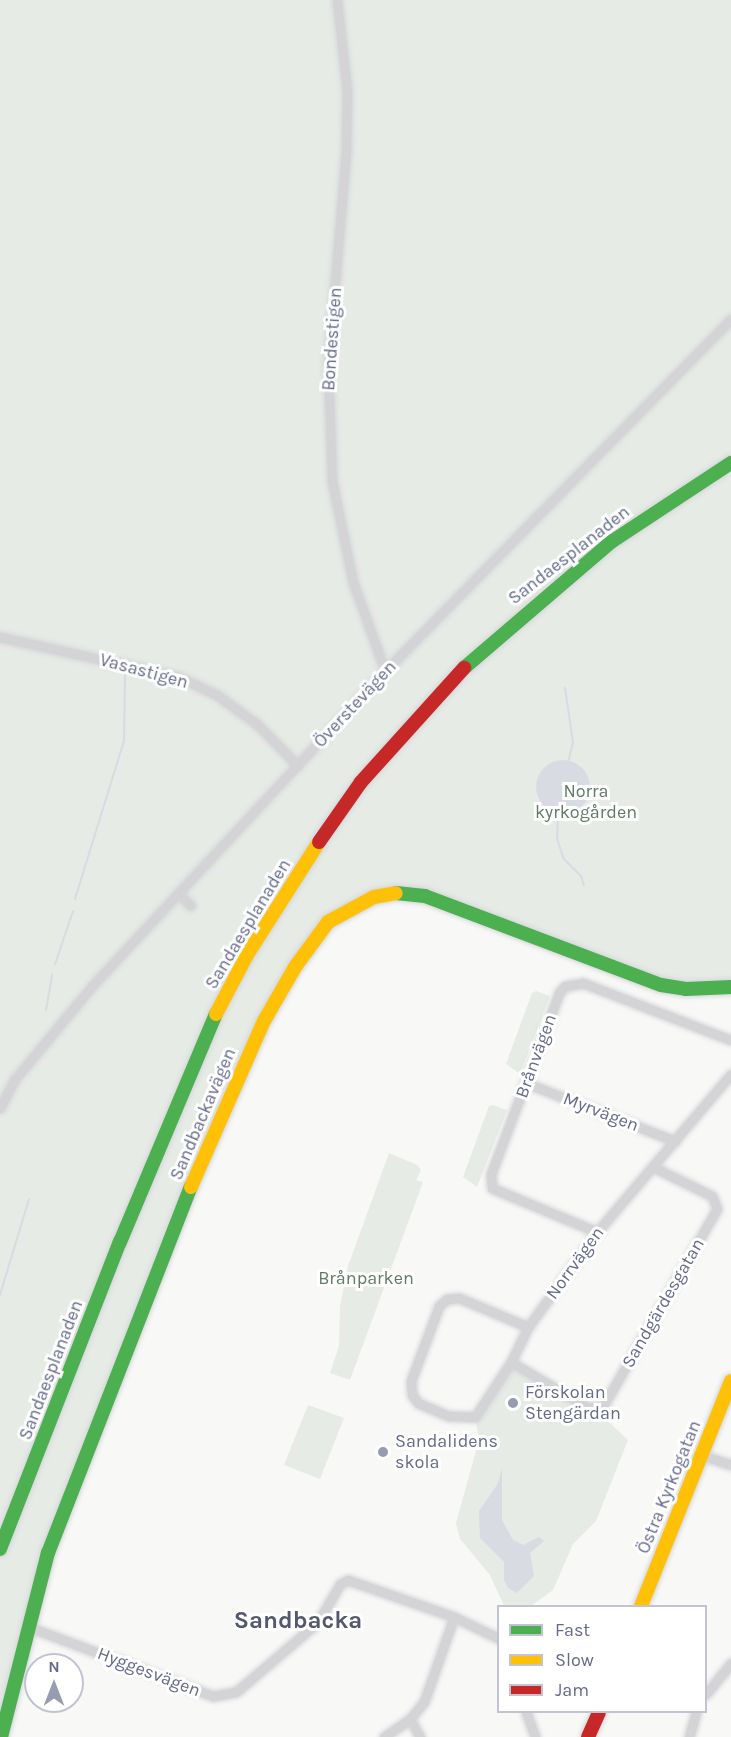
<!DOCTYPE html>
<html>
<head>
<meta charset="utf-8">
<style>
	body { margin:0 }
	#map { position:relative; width:731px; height:1737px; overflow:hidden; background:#f8f8f7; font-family:Karla,sans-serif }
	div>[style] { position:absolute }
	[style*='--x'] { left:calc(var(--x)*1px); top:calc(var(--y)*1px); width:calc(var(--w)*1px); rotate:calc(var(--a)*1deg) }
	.green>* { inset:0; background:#e6ebe6 }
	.water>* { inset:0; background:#d8dbe1 }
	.round { border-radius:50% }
	.stream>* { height:2px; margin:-1px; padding:0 1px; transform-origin:1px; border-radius:1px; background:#d8dbe1 }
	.roads { filter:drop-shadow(0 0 2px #d4d6d8) drop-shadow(0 0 2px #d4d6d8) }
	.street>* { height:9px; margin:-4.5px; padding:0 4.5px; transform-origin:4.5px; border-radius:4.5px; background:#d4d4d6 }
	.fast>* { height:14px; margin:-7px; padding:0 7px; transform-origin:7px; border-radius:7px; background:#4caf50 }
	.slow>* { height:14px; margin:-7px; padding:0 7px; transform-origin:7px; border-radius:7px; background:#ffc107 }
	.jam>* { height:14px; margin:-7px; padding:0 7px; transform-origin:7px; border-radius:7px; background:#c62828 }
	.dots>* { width:16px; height:16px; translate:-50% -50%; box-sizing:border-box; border:3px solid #fff; border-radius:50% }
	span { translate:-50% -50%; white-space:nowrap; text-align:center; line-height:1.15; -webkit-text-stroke:6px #fff; paint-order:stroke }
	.street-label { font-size:18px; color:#656a8a }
	.park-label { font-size:18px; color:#617a66 }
	.poi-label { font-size:18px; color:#656a8a }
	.left { translate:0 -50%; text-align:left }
	.district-label { font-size:24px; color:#54586e; font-weight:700 }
	.legend { position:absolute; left:497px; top:1605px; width:210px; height:108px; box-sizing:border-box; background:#fff; border:2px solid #c1c3d0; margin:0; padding:8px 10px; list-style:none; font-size:18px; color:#656a8a }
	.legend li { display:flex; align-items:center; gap:12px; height:30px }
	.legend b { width:30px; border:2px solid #c1c3d0 }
	.north { position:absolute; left:24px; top:1653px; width:60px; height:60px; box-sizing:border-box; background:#fff; border:2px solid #c1c3d0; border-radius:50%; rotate:0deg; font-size:16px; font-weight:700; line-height:24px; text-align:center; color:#656a8a }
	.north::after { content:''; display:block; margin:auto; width:21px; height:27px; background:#989cb0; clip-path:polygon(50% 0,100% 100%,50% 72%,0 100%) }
</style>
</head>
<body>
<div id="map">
	<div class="green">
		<i style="clip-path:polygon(0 0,731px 0,731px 987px,686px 989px,403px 892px,341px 911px,264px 1021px,61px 1520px,0 1724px)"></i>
		<i style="clip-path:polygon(536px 991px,550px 996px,520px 1074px,506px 1064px,532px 993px)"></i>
		<i style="clip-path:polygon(493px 1105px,507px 1110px,477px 1187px,463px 1177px,489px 1106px)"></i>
		<i style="clip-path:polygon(389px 1153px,417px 1165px,421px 1170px,416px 1180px,423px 1182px,350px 1380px,330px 1373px,339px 1346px,340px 1306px,348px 1266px)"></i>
		<i style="clip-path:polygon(511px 1362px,595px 1409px,628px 1440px,596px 1521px,573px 1544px,553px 1590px,531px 1606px,504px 1606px,490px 1575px,460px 1539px,456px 1523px,479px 1440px,475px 1417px)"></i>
		<i style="clip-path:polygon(308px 1405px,344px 1418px,320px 1479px,284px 1465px)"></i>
	</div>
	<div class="water">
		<i class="round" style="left:536px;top:760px;width:54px;height:54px"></i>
		<i style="clip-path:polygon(502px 1469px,502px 1520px,513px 1540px,523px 1545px,539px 1537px,544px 1541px,530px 1553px,534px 1576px,517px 1593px,508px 1588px,504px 1580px,504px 1562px,480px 1538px,479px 1511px,497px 1485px)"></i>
	</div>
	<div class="stream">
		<i style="--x:565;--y:688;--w:55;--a:81.6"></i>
		<i style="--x:573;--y:742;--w:18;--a:103"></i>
		<i style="--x:558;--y:813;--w:26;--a:92"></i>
		<i style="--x:557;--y:839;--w:21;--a:71"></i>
		<i style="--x:564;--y:859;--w:24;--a:45"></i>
		<i style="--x:581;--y:876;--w:10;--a:73"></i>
		<i style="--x:75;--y:899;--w:165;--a:-72.8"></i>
		<i style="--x:124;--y:741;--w:66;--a:-89.1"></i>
		<i style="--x:55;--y:964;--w:56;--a:-71.2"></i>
		<i style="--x:46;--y:1010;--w:36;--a:-80"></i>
		<i style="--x:0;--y:1295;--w:100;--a:-73.2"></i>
	</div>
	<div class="roads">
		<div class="street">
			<i style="--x:337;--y:0;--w:92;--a:83.7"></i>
			<i style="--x:347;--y:91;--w:61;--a:90.9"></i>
			<i style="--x:346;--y:152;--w:216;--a:94.8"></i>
			<i style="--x:328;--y:367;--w:114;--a:88"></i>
			<i style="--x:332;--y:481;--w:103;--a:78.3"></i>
			<i style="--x:353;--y:582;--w:95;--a:70.2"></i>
			<i style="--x:0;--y:637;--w:183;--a:12.6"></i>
			<i style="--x:179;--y:677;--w:42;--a:25.3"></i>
			<i style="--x:217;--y:695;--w:51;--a:36.2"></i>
			<i style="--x:258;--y:725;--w:57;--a:45.7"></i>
			<i style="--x:179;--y:894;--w:16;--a:45"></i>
			<i style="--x:526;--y:1083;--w:160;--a:21.3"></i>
			<i style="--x:0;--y:1108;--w:33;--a:-63"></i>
			<i style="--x:15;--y:1079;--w:121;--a:-50.4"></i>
			<i style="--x:92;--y:986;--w:430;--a:-47.1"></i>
			<i style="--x:385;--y:671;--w:494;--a:-45.5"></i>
			<i style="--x:597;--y:1232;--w:114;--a:-157.3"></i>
			<i style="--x:492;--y:1188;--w:14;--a:-94"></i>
			<i style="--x:491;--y:1174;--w:193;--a:-69.4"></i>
			<i style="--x:559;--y:993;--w:9;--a:-49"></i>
			<i style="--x:565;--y:986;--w:18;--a:-9"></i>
			<i style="--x:583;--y:983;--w:159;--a:21.1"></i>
			<i style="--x:528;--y:1327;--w:75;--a:-157.2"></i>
			<i style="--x:459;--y:1298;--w:12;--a:175"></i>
			<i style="--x:447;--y:1299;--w:11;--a:139"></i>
			<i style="--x:439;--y:1306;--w:80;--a:110.5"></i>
			<i style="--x:411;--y:1381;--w:14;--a:86"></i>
			<i style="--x:412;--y:1395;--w:10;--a:53"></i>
			<i style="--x:418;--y:1403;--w:34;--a:23"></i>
			<i style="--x:449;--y:1416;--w:26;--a:2"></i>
			<i style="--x:475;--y:1417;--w:66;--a:-56.8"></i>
			<i style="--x:511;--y:1362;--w:39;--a:-64"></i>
			<i style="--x:528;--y:1327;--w:117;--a:-54"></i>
			<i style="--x:597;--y:1232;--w:207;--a:-49.7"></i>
			<i style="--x:511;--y:1362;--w:88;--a:30.6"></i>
			<i style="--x:587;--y:1407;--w:15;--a:0"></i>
			<i style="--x:602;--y:1407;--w:7;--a:-56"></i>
			<i style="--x:606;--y:1401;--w:222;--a:-60"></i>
			<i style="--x:717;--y:1209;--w:14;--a:-111"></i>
			<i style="--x:712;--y:1196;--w:66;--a:-153.8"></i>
			<i style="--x:701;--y:1455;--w:32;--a:18"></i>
			<i style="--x:29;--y:1627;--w:197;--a:20.6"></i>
			<i style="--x:213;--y:1696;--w:23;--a:-10"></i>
			<i style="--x:236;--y:1692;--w:108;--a:-40.5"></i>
			<i style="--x:318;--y:1622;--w:44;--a:-59.9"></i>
			<i style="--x:340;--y:1584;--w:9;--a:-27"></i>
			<i style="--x:348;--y:1580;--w:112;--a:19.2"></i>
			<i style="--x:454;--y:1617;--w:49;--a:25.5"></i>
			<i style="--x:706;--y:1694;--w:40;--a:-51"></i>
			<i style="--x:526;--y:1712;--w:27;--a:70"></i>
			<i style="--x:410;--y:1719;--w:21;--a:61"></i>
			<i style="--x:384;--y:1737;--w:32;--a:-35"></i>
			<i style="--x:410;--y:1719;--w:22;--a:-51"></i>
			<i style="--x:424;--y:1702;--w:90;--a:-70.6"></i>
			<i style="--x:689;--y:1737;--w:26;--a:-74"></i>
		</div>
		<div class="fast">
			<i style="--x:464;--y:668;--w:194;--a:-40.6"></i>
			<i style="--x:611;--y:542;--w:144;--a:-33.4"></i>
			<i style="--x:396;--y:893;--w:29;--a:6"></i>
			<i style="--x:425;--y:896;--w:252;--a:20.7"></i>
			<i style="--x:661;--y:985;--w:25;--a:9"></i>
			<i style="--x:686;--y:989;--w:45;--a:-2.5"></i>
			<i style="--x:0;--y:1549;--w:330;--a:-68.7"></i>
			<i style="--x:120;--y:1242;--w:247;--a:-67.2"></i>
			<i style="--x:1;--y:1737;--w:190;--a:-75.7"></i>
			<i style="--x:48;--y:1553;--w:393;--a:-68.7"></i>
		</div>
		<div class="slow">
			<i style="--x:216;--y:1014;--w:67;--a:-62.3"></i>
			<i style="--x:247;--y:955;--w:134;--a:-57.5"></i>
			<i style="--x:191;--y:1187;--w:181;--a:-66.3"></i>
			<i style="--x:264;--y:1021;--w:62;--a:-60.1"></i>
			<i style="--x:295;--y:967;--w:56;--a:-53.7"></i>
			<i style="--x:328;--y:922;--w:52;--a:-28.5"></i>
			<i style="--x:374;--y:897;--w:22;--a:-10"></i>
			<i style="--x:641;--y:1606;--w:242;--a:-68.2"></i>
		</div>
		<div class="jam">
			<i style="--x:319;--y:842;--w:73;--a:-55"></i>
			<i style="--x:361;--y:782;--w:154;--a:-47.9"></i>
			<i style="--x:588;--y:1737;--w:27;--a:-66"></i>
		</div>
	</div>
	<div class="dots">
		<i style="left:513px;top:1403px;background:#989cb0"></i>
		<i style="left:383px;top:1452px;background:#989cb0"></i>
	</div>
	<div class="street-label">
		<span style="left:332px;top:339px;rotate:-86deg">Bondestigen</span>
		<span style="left:569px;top:555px;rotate:-38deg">Sandaesplanaden</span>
		<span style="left:144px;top:671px;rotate:15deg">Vasastigen</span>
		<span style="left:355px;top:704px;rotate:-47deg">Överstevägen</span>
		<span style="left:248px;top:924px;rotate:-59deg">Sandaesplanaden</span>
		<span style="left:536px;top:1056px;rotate:-70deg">Brånvägen</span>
		<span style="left:601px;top:1112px;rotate:21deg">Myrvägen</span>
		<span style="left:203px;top:1114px;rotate:-67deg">Sandbackavägen</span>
		<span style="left:575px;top:1263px;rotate:-54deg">Norrvägen</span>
		<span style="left:663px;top:1303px;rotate:-60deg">Sandgärdesgatan</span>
		<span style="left:51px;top:1370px;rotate:-69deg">Sandaesplanaden</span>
		<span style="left:669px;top:1487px;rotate:-68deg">Östra Kyrkogatan</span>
		<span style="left:149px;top:1672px;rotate:21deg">Hyggesvägen</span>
	</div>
	<div class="park-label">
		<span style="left:586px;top:802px">Norra<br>kyrkogården</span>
		<span style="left:366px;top:1278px">Brånparken</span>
	</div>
	<div class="poi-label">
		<span class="left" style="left:525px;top:1403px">Förskolan<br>Stengärdan</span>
		<span class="left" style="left:395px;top:1452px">Sandalidens<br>skola</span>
	</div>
	<div class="district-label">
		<span style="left:298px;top:1621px">Sandbacka</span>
	</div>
	<ul class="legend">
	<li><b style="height:8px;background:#4caf50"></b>Fast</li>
	<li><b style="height:8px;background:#ffc107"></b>Slow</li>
	<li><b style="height:8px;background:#c62828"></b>Jam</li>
	</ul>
	<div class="north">N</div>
</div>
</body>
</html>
